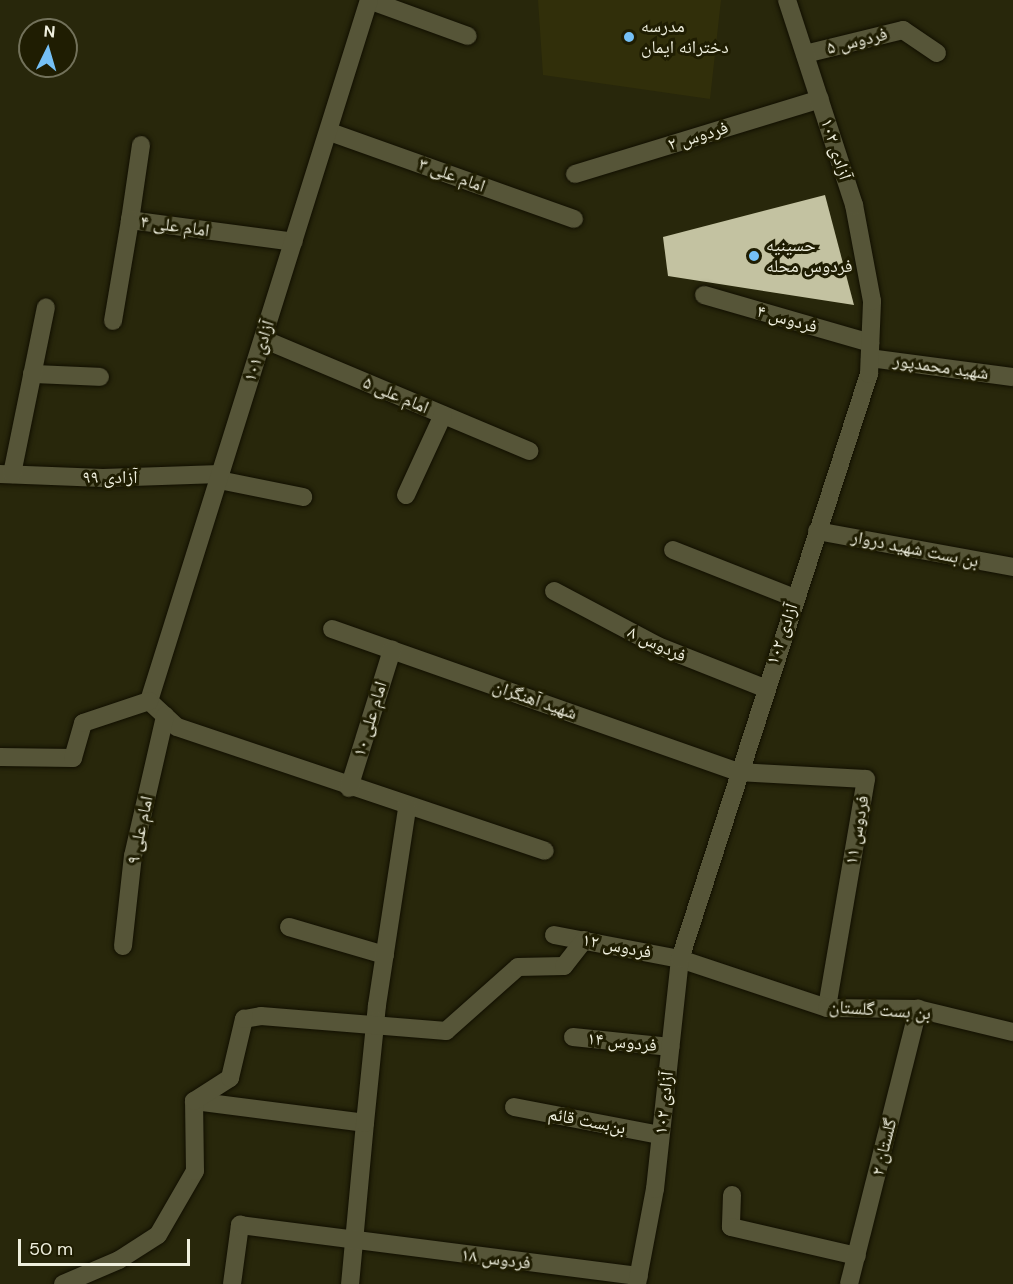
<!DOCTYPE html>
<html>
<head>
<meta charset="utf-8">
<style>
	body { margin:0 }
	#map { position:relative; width:1013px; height:1284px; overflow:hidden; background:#28270b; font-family:"DM Sans","Noto Naskh Arabic",sans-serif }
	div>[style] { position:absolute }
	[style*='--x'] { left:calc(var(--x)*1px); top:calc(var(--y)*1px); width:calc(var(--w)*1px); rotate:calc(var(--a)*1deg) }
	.built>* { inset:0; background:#312f0a }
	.building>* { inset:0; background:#c3c2a1 }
	.roads { filter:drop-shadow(0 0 2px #110f00) drop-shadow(0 0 2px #110f00) }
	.minor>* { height:18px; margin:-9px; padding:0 9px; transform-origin:9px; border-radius:9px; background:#565538 }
	.dots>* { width:16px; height:16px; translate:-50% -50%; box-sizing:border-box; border:3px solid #1f1d02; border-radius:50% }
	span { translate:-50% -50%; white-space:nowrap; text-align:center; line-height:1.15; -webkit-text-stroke:6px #1f1d02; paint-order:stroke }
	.poi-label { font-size:18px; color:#efefde }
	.left { translate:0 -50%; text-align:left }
	.street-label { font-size:18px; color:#efefde }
	.north { position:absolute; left:18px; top:18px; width:60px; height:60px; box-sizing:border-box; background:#1f1d02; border:2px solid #72715a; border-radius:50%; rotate:5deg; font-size:16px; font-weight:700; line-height:24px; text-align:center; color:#efefde }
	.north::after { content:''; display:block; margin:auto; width:21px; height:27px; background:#75c0f6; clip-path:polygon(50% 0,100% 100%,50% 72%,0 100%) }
	.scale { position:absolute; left:18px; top:1239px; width:172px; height:27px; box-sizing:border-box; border:3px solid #efefde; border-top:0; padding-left:8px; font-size:18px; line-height:21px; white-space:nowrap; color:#efefde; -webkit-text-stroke:4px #1f1d02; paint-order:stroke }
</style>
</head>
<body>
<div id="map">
	<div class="built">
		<i style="clip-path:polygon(538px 0,721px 0,710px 99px,543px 75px)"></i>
	</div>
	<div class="building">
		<i style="clip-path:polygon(825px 195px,854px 305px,668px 276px,663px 237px)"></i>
	</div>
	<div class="roads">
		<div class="minor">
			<i style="--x:369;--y:0;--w:105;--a:20"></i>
			<i style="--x:805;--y:54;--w:101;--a:-13.8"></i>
			<i style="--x:903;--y:30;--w:41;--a:34.1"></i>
			<i style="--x:330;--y:132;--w:259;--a:19.6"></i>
			<i style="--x:141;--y:145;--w:76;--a:98.3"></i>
			<i style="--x:130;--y:220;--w:165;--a:7.6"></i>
			<i style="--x:575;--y:174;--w:256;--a:-17"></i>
			<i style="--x:704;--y:295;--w:173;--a:16.1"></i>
			<i style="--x:113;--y:321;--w:102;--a:-80.4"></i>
			<i style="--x:263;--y:339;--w:289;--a:22.8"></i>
			<i style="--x:870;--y:358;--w:144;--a:7.6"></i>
			<i style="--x:32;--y:374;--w:68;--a:2.5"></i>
			<i style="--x:0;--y:474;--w:103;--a:2.2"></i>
			<i style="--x:103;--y:478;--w:117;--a:-2"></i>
			<i style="--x:12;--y:474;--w:170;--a:-78.5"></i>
			<i style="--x:219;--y:480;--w:86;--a:11.4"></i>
			<i style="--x:406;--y:495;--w:88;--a:-65.2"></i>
			<i style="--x:817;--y:531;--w:199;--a:10.4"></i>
			<i style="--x:673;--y:550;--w:131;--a:21.5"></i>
			<i style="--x:554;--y:591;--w:118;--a:27.9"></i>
			<i style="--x:658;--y:646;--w:114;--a:21.6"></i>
			<i style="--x:332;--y:629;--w:430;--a:19.4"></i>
			<i style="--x:737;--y:772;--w:129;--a:3.1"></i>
			<i style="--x:866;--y:779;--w:232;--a:99.7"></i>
			<i style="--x:149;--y:701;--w:735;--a:-72.58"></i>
			<i style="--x:149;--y:701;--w:38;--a:43"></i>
			<i style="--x:177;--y:727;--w:388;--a:18.6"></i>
			<i style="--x:0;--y:757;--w:73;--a:0.8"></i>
			<i style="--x:73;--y:758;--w:36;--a:-74"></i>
			<i style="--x:83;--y:723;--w:70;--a:-18.4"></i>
			<i style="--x:349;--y:788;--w:145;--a:-72.7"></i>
			<i style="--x:289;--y:927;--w:100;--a:16.3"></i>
			<i style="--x:554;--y:935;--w:128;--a:10.8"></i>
			<i style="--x:680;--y:959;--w:155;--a:18.4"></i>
			<i style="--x:827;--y:1008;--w:91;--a:0.6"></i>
			<i style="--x:918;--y:1009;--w:98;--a:13.6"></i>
			<i style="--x:123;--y:946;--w:91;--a:-83.7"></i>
			<i style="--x:133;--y:856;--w:144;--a:-77.1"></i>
			<i style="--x:573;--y:1037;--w:98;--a:5.9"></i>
			<i style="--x:194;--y:1101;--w:172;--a:7.3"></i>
			<i style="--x:365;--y:1123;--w:162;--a:95.3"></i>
			<i style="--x:514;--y:1107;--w:149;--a:10.9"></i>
			<i style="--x:365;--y:1123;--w:119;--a:-84.2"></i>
			<i style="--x:377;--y:1005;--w:199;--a:-81.3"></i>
			<i style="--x:732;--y:1195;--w:32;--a:92"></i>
			<i style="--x:731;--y:1227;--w:129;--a:13"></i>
			<i style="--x:63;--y:1284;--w:61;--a:-23.2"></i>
			<i style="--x:119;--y:1260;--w:46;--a:-32.7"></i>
			<i style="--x:158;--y:1235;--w:74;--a:-60"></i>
			<i style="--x:195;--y:1171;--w:70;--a:-90.8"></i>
			<i style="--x:194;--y:1101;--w:43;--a:-32.6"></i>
			<i style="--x:230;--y:1078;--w:61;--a:-76.7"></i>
			<i style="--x:244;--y:1019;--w:17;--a:-10"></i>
			<i style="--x:261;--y:1016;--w:186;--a:4.6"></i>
			<i style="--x:446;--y:1031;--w:96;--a:-41.6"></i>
			<i style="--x:518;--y:967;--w:46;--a:-1.2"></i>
			<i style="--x:564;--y:966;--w:33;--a:-52"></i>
			<i style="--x:232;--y:1284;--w:60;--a:-82.3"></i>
			<i style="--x:240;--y:1225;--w:402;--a:7.3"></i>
			<i style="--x:637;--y:1284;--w:97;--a:-79.3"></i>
			<i style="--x:655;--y:1189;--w:231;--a:-83.8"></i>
			<i style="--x:680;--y:959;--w:615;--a:-72.1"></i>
			<i style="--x:869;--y:374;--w:73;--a:-87.6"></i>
			<i style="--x:872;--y:301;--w:98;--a:-100.6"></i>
			<i style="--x:854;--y:205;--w:216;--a:-108.1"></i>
			<i style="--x:849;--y:1284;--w:284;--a:-75.9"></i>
		</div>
	</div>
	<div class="dots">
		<i style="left:629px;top:37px;background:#75c0f6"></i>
		<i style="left:754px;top:256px;background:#75c0f6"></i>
	</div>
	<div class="poi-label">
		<span class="left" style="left:641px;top:37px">مدرسه<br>دخترانه ایمان</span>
		<span class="left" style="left:766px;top:256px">حسینیه<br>فردوس محله</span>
	</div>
	<div class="street-label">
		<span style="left:857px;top:41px;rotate:-14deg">فردوس ۵</span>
		<span style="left:698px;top:136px;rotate:-17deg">فردوس ۲</span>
		<span style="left:836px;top:149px;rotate:72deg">آزادی ۱۰۲</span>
		<span style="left:452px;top:175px;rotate:20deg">امام علی ۳</span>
		<span style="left:175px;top:226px;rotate:8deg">امام علی ۴</span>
		<span style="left:787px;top:319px;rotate:16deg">فردوس ۴</span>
		<span style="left:259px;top:351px;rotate:-72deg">آزادی ۱۰۱</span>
		<span style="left:941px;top:367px;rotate:8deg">شهید محمدپور</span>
		<span style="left:396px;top:395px;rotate:23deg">امام علی ۵</span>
		<span style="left:110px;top:477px">آزادی ٩٩</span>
		<span style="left:915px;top:549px;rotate:11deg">بن بست شهید دروار</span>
		<span style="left:782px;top:634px;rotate:-71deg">آزادی ۱۰۲</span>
		<span style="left:657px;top:644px;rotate:25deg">فردوس ۸</span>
		<span style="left:535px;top:700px;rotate:19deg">شهید آهنگران</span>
		<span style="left:370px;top:719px;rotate:-73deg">امام علی ۱۰</span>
		<span style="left:140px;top:830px;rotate:-78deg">امام علی ۹</span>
		<span style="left:857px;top:830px;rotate:-80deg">فردوس ۱۱</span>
		<span style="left:617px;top:946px;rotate:11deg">فردوس ۱۲</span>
		<span style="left:880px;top:1010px;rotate:4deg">بن بست گلستان</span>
		<span style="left:622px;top:1042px;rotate:6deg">فردوس ۱۴</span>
		<span style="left:664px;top:1103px;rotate:-84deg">آزادی ۱۰۲</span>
		<span style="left:587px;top:1121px;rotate:11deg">بن‌بست قائم</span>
		<span style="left:884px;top:1147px;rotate:-76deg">گلستان ۲</span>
		<span style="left:496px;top:1259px;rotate:7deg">فردوس ۱۸</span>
	</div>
	<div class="north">N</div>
	<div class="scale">50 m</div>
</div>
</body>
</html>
